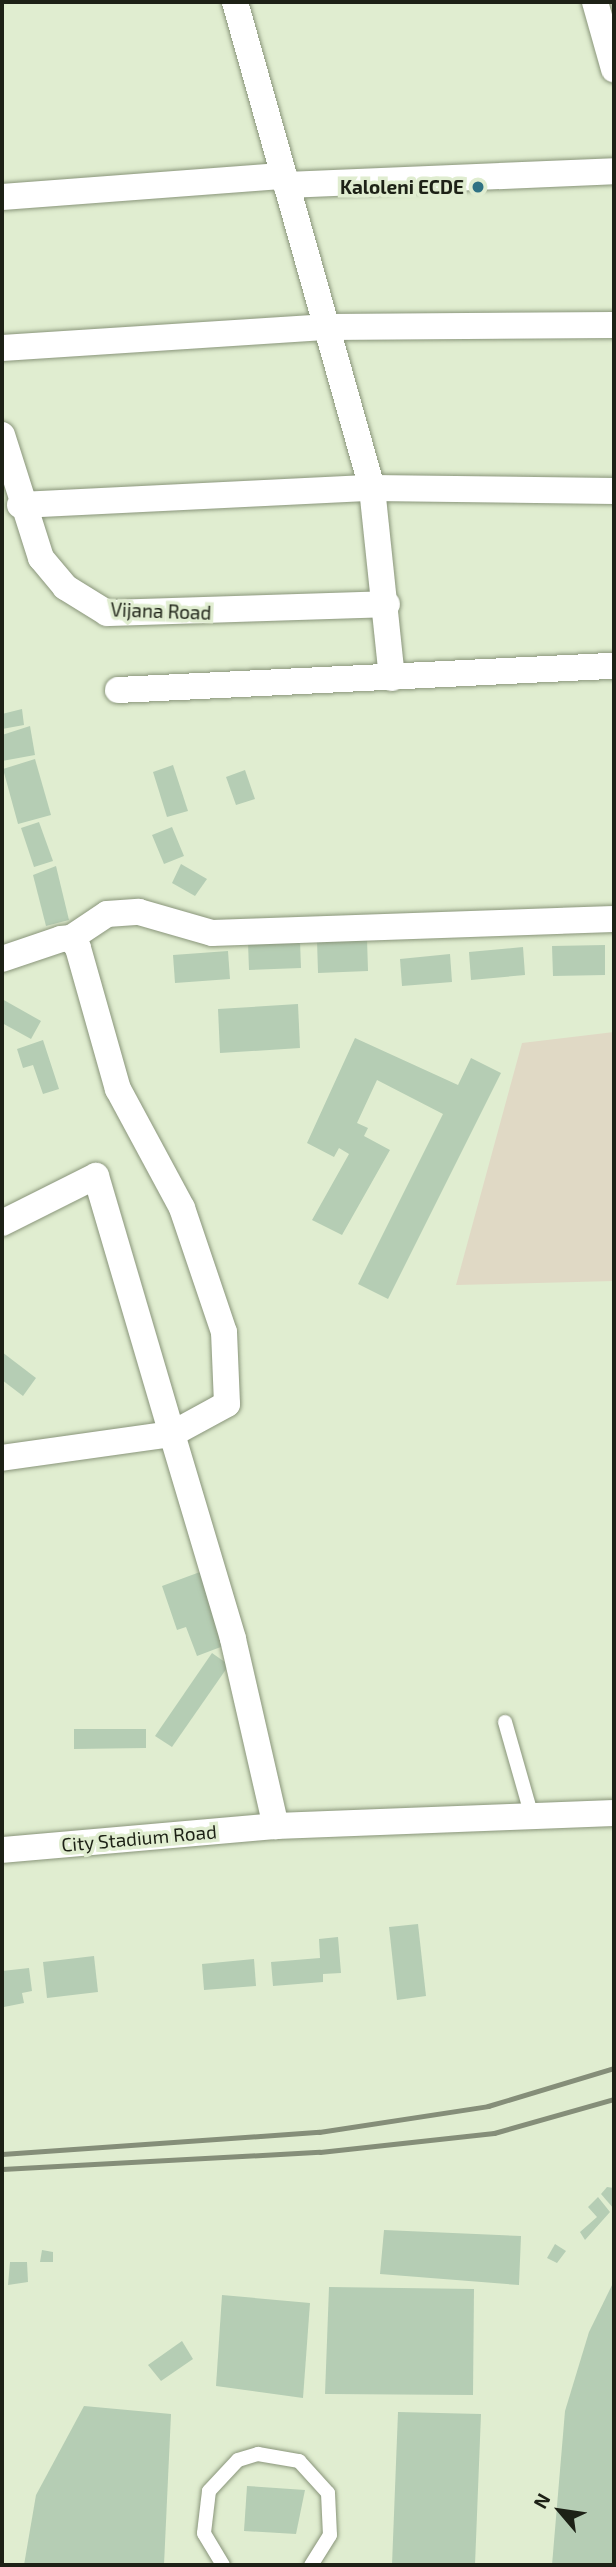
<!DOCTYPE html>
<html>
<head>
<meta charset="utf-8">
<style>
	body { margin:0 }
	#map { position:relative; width:616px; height:2567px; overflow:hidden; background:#e0edd0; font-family:"Exo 2",sans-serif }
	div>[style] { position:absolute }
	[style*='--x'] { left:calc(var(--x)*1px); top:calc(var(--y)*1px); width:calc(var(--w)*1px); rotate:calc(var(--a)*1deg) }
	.green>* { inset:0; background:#e0d9c5 }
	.building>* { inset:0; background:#b5cdb4 }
	.roads { filter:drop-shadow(0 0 2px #89957a) drop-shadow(0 0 2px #89957a) }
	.service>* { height:14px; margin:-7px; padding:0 7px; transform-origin:7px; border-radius:7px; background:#fff }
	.minor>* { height:26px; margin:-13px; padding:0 13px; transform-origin:13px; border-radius:13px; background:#fff }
	.rail>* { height:5px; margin:-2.5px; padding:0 2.5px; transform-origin:2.5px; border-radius:2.5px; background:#858e79 }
	.dots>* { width:19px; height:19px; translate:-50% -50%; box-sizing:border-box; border:4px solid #e0edd0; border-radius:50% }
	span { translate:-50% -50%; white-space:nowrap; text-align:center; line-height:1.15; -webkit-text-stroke:7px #e0edd0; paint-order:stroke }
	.poi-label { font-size:19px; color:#1d2116; font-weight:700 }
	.right { translate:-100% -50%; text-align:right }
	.street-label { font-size:19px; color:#1d2116 }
	.frame { position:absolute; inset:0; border:4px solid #1d2116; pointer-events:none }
	.north { position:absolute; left:525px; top:2476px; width:70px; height:70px; -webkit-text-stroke:5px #e0edd0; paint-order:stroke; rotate:299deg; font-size:19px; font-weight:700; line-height:28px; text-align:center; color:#1d2116 }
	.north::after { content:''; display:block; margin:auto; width:24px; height:32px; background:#1d2116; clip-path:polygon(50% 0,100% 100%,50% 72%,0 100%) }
</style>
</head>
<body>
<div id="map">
	<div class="green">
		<i style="clip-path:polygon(614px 1032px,614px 1281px,456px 1285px,522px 1043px)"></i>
	</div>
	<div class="building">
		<i style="clip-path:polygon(22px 709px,24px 725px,2px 729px,2px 714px)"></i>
		<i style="clip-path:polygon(30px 726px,35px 755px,2px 761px,2px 735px)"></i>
		<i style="clip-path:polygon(35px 759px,51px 815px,18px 824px,3px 769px)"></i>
		<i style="clip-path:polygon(173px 765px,188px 811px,167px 817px,153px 772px)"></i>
		<i style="clip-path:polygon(245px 770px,255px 799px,236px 805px,226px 777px)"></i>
		<i style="clip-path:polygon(39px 822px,53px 861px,34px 867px,21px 828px)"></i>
		<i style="clip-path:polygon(172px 827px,184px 856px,164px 864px,152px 835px)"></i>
		<i style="clip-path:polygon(181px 864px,207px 879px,195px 896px,172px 883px)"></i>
		<i style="clip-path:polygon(56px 866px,69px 920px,46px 926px,33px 875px)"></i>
		<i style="clip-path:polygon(367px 939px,368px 971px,318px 973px,317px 941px)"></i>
		<i style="clip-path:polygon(300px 941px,301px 968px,249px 970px,248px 943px)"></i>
		<i style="clip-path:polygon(605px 945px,605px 975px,553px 976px,552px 946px)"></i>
		<i style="clip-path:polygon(523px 947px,525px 975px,471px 980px,469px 952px)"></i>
		<i style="clip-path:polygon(228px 951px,230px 979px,175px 983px,173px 955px)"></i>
		<i style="clip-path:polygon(450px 954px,452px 982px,402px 986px,400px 959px)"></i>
		<i style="clip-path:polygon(2px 999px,41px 1021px,31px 1039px,2px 1023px)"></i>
		<i style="clip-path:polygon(298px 1004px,300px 1048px,220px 1053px,218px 1009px)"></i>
		<i style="clip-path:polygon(355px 1038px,458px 1085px,471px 1058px,501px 1073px,388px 1299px,358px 1284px,443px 1114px,377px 1080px,357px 1123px,368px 1128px,364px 1136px,390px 1150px,342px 1235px,312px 1220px,349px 1154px,339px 1148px,334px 1157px,307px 1143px)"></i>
		<i style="clip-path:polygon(43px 1040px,59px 1089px,43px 1094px,33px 1065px,23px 1068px,17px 1049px)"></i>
		<i style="clip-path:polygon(2px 1352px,36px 1378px,23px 1396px,2px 1380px)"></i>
		<i style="clip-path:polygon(200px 1572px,226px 1645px,197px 1656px,186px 1627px,177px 1630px,162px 1586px)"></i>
		<i style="clip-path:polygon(212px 1653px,229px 1665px,172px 1747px,155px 1736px)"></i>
		<i style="clip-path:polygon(74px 1729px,146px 1729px,146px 1748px,74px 1749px)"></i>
		<i style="clip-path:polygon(418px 1924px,426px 1996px,397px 2000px,389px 1927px)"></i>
		<i style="clip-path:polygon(338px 1937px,341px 1973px,323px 1974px,323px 1982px,273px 1986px,271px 1962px,320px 1958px,319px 1939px)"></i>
		<i style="clip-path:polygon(94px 1956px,98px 1992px,47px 1998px,43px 1962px)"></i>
		<i style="clip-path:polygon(254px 1959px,256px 1986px,204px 1990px,202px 1964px)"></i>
		<i style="clip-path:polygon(29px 1968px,32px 1991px,22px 1993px,24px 2003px,4px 2007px,2px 1971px)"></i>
		<i style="clip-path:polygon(607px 2187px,614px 2188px,614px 2209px,601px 2194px)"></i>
		<i style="clip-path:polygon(598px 2197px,610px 2212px,585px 2240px,580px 2232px,597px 2217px,588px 2207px)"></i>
		<i style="clip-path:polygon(384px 2230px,521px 2236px,519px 2285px,380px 2274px)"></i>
		<i style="clip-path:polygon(555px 2244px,566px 2251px,557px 2263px,547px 2258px)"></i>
		<i style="clip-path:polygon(42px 2250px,53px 2252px,53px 2262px,40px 2262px)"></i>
		<i style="clip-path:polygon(10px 2262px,27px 2262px,28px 2282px,8px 2285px)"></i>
		<i style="clip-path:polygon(614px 2281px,614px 2565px,552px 2565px,565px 2411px,589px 2332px)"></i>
		<i style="clip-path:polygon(329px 2287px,474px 2289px,473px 2395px,325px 2394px)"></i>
		<i style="clip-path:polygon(222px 2295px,310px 2303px,303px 2398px,216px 2386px)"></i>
		<i style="clip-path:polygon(182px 2341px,193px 2359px,161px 2381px,148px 2365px)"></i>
		<i style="clip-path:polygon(84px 2406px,171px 2414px,164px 2565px,24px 2565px,36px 2495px)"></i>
		<i style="clip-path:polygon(398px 2412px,481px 2414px,475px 2565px,392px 2565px)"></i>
		<i style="clip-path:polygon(247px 2486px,305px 2490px,296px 2534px,244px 2531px)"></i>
	</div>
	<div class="roads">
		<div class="service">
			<i style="--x:505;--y:1722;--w:99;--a:74.1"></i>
			<i style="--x:223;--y:2565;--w:37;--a:-121"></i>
			<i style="--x:204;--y:2533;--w:42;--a:-83.2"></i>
			<i style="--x:209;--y:2491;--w:42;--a:-46.9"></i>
			<i style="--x:238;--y:2460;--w:21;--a:-17"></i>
			<i style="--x:258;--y:2454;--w:42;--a:9.7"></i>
			<i style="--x:299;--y:2461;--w:43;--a:47.8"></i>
			<i style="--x:328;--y:2493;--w:42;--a:87.3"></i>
			<i style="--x:330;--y:2535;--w:36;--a:122"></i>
		</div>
		<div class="minor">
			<i style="--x:235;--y:2;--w:505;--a:74.26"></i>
			<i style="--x:372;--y:488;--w:191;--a:84"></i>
			<i style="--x:595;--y:2;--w:70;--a:74.2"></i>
			<i style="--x:286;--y:185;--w:328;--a:-2.4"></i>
			<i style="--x:2;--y:197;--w:283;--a:-4.3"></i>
			<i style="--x:2;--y:348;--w:327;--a:-3.7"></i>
			<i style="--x:328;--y:327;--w:286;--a:-0.4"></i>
			<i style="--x:2;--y:435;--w:129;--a:72.4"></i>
			<i style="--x:41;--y:558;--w:38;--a:50"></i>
			<i style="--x:65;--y:587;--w:49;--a:31.8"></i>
			<i style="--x:107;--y:613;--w:280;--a:-1.8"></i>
			<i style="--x:20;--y:505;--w:352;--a:-2.8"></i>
			<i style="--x:372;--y:488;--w:242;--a:0.7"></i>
			<i style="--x:118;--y:690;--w:497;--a:-2.8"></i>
			<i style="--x:71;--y:938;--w:43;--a:-33.7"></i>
			<i style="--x:107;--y:914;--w:32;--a:-4"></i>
			<i style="--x:139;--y:912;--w:76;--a:16"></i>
			<i style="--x:212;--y:933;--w:402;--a:-2"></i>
			<i style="--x:2;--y:959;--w:62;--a:-18.7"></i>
			<i style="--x:61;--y:939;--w:10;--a:-6"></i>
			<i style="--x:71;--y:938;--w:12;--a:55"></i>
			<i style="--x:78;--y:948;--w:147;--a:74.2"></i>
			<i style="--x:118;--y:1089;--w:135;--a:61.7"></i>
			<i style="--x:182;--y:1208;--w:131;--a:71.3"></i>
			<i style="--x:224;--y:1332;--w:72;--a:87.6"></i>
			<i style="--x:227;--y:1404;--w:63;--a:151.4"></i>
			<i style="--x:172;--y:1434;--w:214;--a:73.4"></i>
			<i style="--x:233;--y:1639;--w:192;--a:77.1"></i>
			<i style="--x:2;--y:1223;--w:105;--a:-26.6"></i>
			<i style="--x:96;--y:1176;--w:269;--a:73.6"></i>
			<i style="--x:172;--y:1434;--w:172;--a:172"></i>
			<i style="--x:2;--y:1850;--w:275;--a:-5"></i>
			<i style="--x:276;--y:1826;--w:338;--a:-2.2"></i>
		</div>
	</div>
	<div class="rail">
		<i style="--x:2;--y:2154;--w:318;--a:-4"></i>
		<i style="--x:319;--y:2132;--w:171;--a:-8.7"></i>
		<i style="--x:488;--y:2106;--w:132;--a:-16.8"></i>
		<i style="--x:2;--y:2169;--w:318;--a:-3.1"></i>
		<i style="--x:320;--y:2152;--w:175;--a:-6.2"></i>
		<i style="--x:494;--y:2133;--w:125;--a:-15.8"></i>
	</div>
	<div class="dots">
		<i style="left:478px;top:187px;background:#307284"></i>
	</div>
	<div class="poi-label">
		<span class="right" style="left:464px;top:187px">Kaloleni ECDE</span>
	</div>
	<div class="street-label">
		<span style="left:161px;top:611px;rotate:2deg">Vijana Road</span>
		<span style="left:139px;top:1838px;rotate:-5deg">City Stadium Road</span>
	</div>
	<div class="frame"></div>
	<div class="north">N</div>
</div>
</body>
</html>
